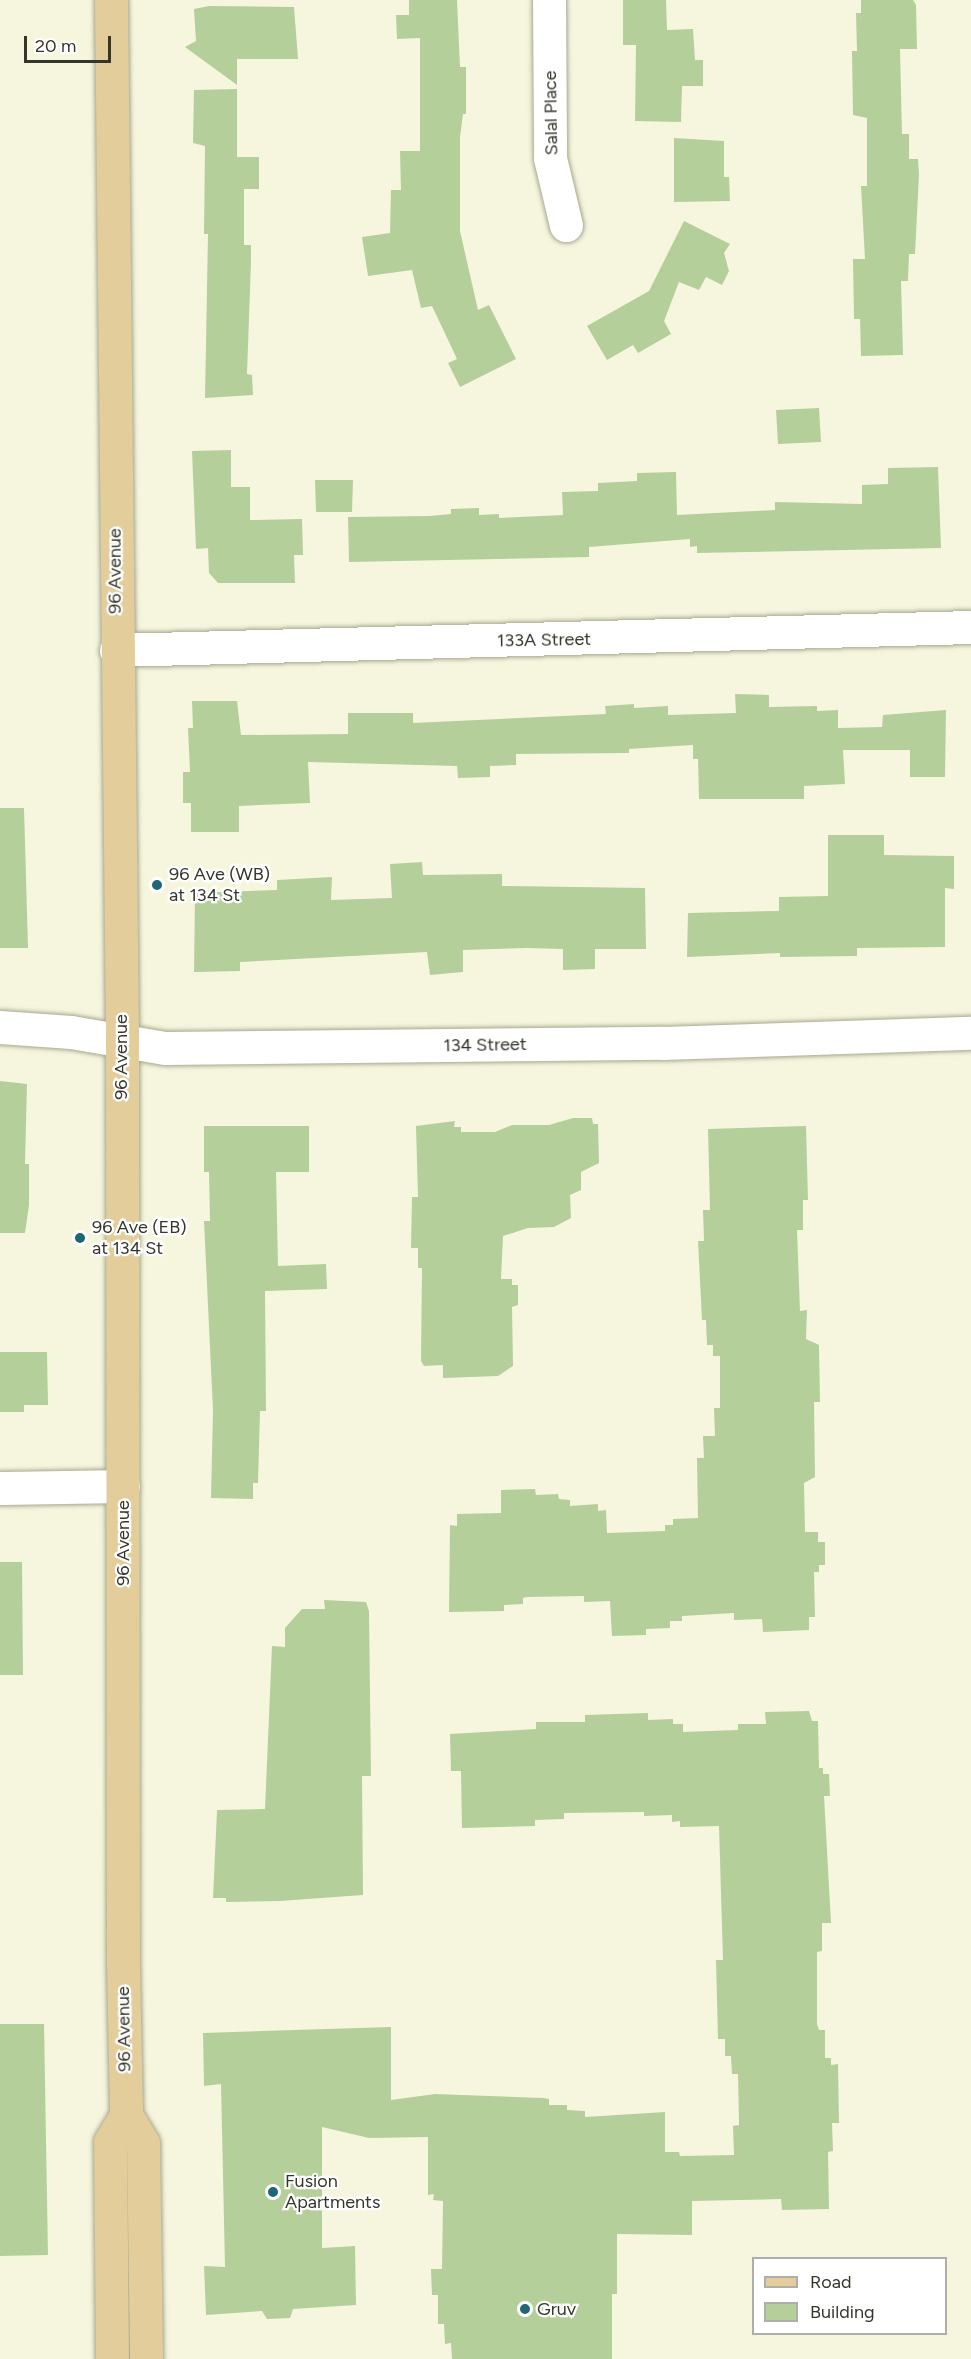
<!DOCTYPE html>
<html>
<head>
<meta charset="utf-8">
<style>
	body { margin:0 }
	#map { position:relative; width:971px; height:2359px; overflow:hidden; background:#f6f6de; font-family:Figtree,sans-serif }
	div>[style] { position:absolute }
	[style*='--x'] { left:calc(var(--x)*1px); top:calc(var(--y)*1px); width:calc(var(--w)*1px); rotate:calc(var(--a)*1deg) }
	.building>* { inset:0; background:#b5cf9b }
	.roads { filter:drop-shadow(0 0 2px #a7a891) drop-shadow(0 0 2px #a7a891) }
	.minor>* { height:33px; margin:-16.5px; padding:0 16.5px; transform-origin:16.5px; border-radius:16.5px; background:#fff }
	.major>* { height:33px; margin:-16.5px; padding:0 16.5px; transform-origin:16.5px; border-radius:16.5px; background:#e2cd9b }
	.dots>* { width:16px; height:16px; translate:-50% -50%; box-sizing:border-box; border:3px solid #fff; border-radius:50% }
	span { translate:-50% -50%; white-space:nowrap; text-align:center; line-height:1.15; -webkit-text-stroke:4.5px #fff; paint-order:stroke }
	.street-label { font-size:18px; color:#34352b }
	.poi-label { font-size:18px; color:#34352b }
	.left { translate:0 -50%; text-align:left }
	.legend { position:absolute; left:752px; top:2257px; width:195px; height:78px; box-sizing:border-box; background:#fff; border:2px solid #aeaeaa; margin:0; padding:8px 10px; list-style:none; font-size:18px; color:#34352b }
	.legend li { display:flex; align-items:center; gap:12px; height:30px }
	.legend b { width:30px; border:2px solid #aeaeaa }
	.scale { position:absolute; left:24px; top:36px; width:87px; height:27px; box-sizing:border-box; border:3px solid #34352b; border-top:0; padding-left:8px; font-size:18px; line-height:21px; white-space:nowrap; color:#34352b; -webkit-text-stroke:4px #fff; paint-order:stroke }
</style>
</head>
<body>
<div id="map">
	<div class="building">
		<i style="clip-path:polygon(409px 0,457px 0,460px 67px,466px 67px,466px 114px,463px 114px,460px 137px,460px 231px,478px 310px,489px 305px,516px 359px,460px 387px,448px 363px,457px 359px,432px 306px,421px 308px,412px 270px,368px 276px,362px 237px,390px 233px,391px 190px,401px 190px,400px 151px,420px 151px,420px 38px,397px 39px,396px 15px,409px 15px)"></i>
		<i style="clip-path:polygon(623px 0,666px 0,667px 30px,693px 29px,695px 60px,703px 60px,703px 86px,682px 86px,681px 122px,635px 121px,636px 45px,623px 45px)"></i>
		<i style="clip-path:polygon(861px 0,913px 0,916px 5px,917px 49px,900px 49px,902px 134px,909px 134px,909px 159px,918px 159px,919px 174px,915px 254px,909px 254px,908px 281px,901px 281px,903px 355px,861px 356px,860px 319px,854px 319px,853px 259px,865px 259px,861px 186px,867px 186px,867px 118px,853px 115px,852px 51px,857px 51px,856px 13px,861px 13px)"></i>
		<i style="clip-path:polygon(209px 6px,294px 7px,298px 59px,237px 59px,237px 85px,185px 47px,196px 41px,194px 9px)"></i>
		<i style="clip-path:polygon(237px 89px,237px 157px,259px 157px,259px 189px,244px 189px,244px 245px,251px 245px,251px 262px,247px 374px,252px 375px,253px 395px,205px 398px,208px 234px,204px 234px,205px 146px,193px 143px,194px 90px)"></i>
		<i style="clip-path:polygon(674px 138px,724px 141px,724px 177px,729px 177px,730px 201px,674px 202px)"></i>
		<i style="clip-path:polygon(684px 221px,730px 244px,724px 253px,729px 271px,722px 285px,706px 277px,699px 290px,679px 282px,664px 321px,671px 334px,638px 353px,633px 345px,607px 360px,587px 326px,649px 291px)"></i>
		<i style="clip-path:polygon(819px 408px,821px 442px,778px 444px,776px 410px)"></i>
		<i style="clip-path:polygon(231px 450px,231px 487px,250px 487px,250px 520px,302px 519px,303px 555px,294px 555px,295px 583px,218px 583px,209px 573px,208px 548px,196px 549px,192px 451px)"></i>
		<i style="clip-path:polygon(938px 467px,941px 548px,697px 553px,697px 546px,690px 547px,690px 539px,589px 547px,589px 557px,349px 562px,348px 517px,430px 516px,451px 514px,451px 509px,479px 508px,479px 515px,499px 514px,499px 518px,563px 515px,562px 492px,598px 491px,598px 483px,637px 481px,637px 473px,676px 472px,677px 515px,775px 510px,775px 502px,862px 504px,862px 485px,888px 484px,888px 468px)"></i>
		<i style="clip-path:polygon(315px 480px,353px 480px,352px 512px,316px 512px)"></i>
		<i style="clip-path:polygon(735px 694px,769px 695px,769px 707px,817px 706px,817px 711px,838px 710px,838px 728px,882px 727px,883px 715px,946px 710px,945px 777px,910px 777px,910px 750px,843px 750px,845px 784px,804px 786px,804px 799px,699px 799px,698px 759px,693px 759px,693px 745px,629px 749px,629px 753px,516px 754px,516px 765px,490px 766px,490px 777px,458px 778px,457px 766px,308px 762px,310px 803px,239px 806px,239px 832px,191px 832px,191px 803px,183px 803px,183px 772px,190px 772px,188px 728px,193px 728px,192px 701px,237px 701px,241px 735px,348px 734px,348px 713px,413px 713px,413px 723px,606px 714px,605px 706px,634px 704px,634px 708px,668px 706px,668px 715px,736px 713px)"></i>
		<i style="clip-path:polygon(0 808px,24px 808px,28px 948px,0 948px)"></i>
		<i style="clip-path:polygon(828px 835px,884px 835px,884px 855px,954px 856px,954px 889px,945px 888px,945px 947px,857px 948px,857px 956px,780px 957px,780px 953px,687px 957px,688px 913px,779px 911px,779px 897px,828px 896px)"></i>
		<i style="clip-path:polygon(422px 862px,423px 875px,502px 874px,502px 886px,645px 888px,646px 949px,595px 949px,595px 969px,563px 970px,563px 949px,526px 948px,463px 950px,463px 972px,430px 975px,427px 952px,240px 962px,240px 971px,194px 972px,195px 893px,277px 890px,277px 880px,332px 877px,331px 900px,392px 898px,390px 864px)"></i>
		<i style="clip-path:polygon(0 1081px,27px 1084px,25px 1164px,29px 1164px,29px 1205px,25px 1233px,0 1233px)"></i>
		<i style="clip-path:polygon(573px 1118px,592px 1118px,593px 1124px,598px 1124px,599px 1163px,581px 1172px,581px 1190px,570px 1195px,571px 1218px,554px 1227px,528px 1228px,503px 1236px,501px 1279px,512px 1279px,512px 1285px,518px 1285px,518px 1305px,512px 1307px,513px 1366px,498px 1376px,443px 1378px,443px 1365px,424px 1366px,421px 1361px,422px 1268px,418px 1268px,418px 1248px,411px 1248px,412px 1197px,418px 1197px,416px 1126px,455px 1121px,454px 1127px,461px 1127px,461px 1132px,495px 1132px,512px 1125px,549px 1125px)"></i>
		<i style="clip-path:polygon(204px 1126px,309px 1126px,309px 1172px,276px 1172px,278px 1266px,326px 1264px,327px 1289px,265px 1291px,266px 1411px,260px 1411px,258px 1483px,253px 1483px,253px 1499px,211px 1498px,213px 1411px,204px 1221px,210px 1221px,209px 1172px,204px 1172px)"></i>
		<i style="clip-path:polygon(806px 1126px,808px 1200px,803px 1200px,803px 1230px,797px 1230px,800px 1311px,807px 1310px,806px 1339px,819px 1345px,820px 1402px,814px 1402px,815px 1477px,804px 1483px,805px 1532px,818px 1532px,818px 1542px,825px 1542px,825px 1565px,819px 1565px,819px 1572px,814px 1572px,815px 1617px,809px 1617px,809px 1630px,763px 1632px,762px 1619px,734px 1620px,734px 1613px,682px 1616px,682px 1621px,670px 1621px,670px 1628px,646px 1629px,646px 1635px,612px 1636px,610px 1601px,584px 1602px,584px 1596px,527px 1597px,523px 1598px,523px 1604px,504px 1605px,504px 1611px,449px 1612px,450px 1525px,457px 1526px,457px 1514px,501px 1513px,501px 1490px,535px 1489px,536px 1495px,558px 1494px,559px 1499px,570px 1500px,570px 1506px,598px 1504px,598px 1511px,606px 1510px,607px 1533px,665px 1531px,665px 1525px,673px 1525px,673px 1519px,698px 1518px,697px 1458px,704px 1458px,703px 1436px,715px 1436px,714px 1408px,720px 1408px,720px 1356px,713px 1356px,713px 1345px,707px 1345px,706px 1320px,702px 1320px,698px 1241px,704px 1241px,703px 1210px,710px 1210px,708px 1129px)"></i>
		<i style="clip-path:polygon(0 1352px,47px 1352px,48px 1405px,24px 1405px,24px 1412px,0 1412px)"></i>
		<i style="clip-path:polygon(0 1562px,22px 1562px,23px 1675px,0 1675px)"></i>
		<i style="clip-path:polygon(324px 1600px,366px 1602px,369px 1611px,371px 1776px,362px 1776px,363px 1895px,280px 1901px,226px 1902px,226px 1898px,213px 1898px,217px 1810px,265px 1809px,272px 1646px,285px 1647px,285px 1628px,302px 1609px,325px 1609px)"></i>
		<i style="clip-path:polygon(809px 1711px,812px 1721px,818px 1721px,819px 1768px,823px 1768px,823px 1774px,829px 1774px,830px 1796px,824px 1796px,831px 1923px,822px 1923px,822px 1951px,817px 1952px,817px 2024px,819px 2030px,825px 2030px,825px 2058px,831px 2058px,831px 2065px,838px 2064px,839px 2123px,832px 2123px,833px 2151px,828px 2152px,829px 2209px,782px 2210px,781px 2199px,692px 2201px,692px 2235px,617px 2234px,617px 2294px,612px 2294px,612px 2359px,452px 2359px,451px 2343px,445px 2344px,444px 2324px,438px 2324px,438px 2295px,432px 2295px,431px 2269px,442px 2269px,443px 2201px,433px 2200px,434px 2194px,428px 2195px,428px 2137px,369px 2138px,322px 2127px,322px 2248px,355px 2246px,356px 2305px,293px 2309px,290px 2318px,267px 2319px,262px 2311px,206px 2315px,204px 2266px,225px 2267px,221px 2084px,204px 2086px,203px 2033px,391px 2027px,391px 2100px,435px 2094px,543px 2098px,549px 2099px,549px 2105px,567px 2105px,567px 2110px,585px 2111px,585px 2117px,665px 2112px,665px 2152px,679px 2152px,680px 2156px,734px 2155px,733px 2126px,739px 2125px,738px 2074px,732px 2074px,731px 2056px,725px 2056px,725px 2039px,718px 2039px,716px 1960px,723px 1960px,719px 1826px,680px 1827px,680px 1821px,672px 1822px,672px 1815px,644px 1816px,644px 1812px,564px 1813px,564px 1819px,535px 1820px,535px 1826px,462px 1828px,461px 1771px,451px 1771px,450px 1734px,536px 1729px,536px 1722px,585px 1722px,585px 1715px,648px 1713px,648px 1720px,673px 1719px,673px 1724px,683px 1724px,683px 1732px,738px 1730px,738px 1724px,766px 1724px,765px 1712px)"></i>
		<i style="clip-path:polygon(0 2024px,44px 2024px,48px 2255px,0 2256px)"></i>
	</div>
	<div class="roads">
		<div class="minor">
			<i style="--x:549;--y:0;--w:158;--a:89.6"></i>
			<i style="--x:550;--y:158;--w:69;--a:76.6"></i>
			<i style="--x:116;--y:650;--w:855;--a:-1.54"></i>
			<i style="--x:0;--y:1027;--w:71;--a:4"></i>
			<i style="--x:71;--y:1032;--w:95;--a:9.7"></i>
			<i style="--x:165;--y:1048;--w:498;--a:-0.6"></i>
			<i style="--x:663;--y:1043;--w:308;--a:-1.9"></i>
			<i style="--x:0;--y:1488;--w:123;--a:-0.9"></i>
		</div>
		<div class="major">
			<i style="--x:111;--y:0;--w:1041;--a:89.39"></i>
			<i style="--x:122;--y:1041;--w:925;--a:89.94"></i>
			<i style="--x:123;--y:1966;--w:149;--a:88.8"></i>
			<i style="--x:126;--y:2115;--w:33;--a:59"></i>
			<i style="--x:143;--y:2143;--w:216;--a:89.2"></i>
			<i style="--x:112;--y:2359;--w:217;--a:-90.5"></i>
			<i style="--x:110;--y:2142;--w:31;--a:-59"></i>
		</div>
	</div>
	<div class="dots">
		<i style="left:157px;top:885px;background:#206776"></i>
		<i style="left:80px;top:1238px;background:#206776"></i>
		<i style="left:273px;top:2192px;background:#206776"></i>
		<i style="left:525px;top:2309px;background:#206776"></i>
	</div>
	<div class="street-label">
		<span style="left:551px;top:113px;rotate:-91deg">Salal Place</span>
		<span style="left:115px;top:571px;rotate:-90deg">96 Avenue</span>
		<span style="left:544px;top:640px;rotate:-1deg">133A Street</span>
		<span style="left:485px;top:1045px;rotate:-1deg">134 Street</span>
		<span style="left:121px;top:1057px;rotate:-90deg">96 Avenue</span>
		<span style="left:123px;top:1543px;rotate:-90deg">96 Avenue</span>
		<span style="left:124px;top:2029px;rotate:-91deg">96 Avenue</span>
	</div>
	<div class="poi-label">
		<span class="left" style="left:169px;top:885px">96 Ave (WB)<br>at 134 St</span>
		<span class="left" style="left:92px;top:1238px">96 Ave (EB)<br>at 134 St</span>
		<span class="left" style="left:285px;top:2192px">Fusion<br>Apartments</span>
		<span class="left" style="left:537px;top:2309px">Gruv</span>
	</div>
	<ul class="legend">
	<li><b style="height:8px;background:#e2cd9b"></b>Road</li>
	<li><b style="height:16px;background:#b5cf9b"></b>Building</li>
	</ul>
	<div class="scale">20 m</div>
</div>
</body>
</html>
